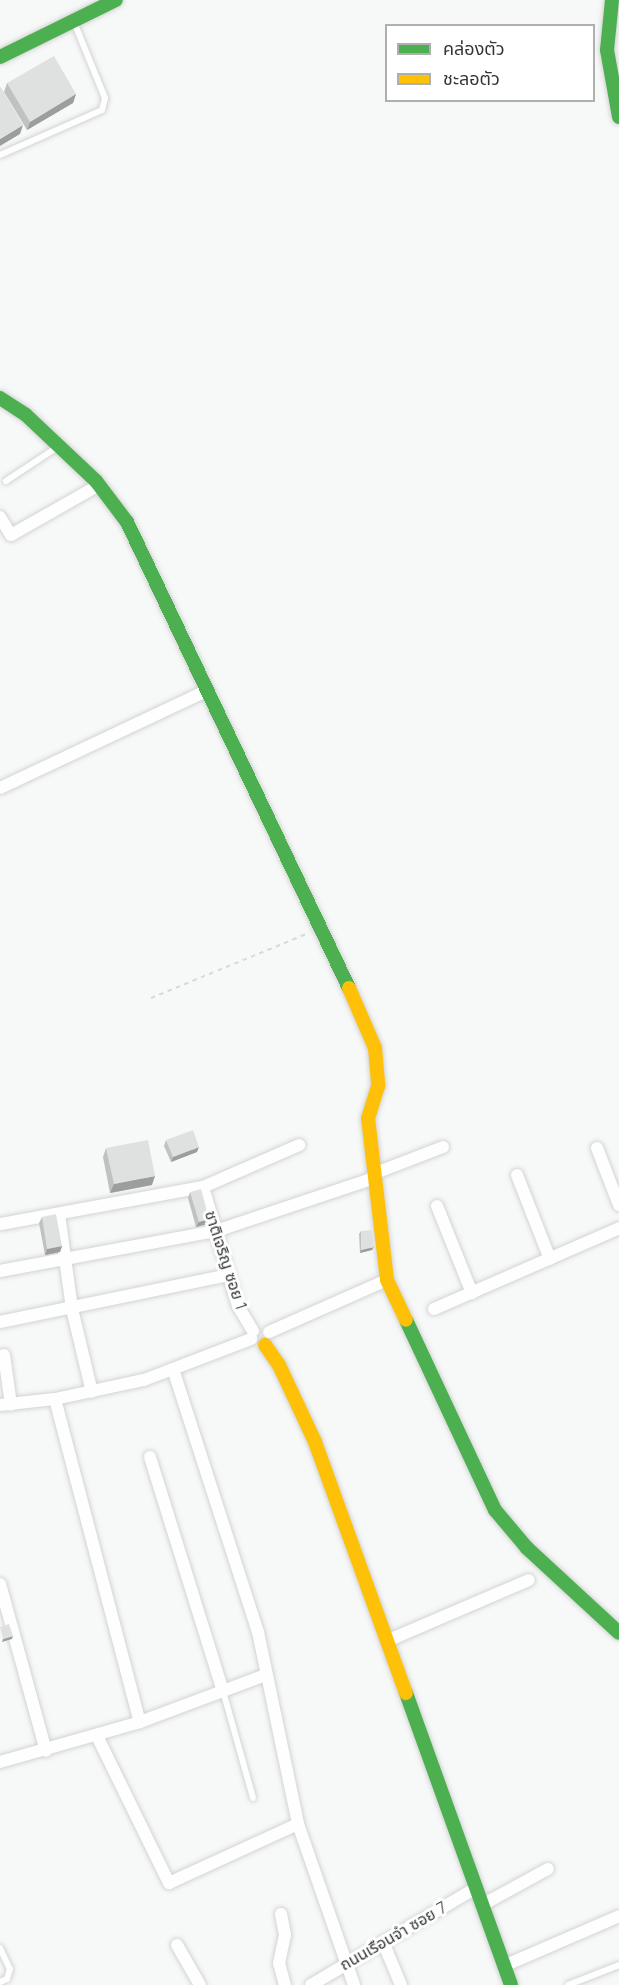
<!DOCTYPE html>
<html>
<head>
<meta charset="utf-8">
<style>
	body { margin:0 }
	#map { position:relative; width:619px; height:1985px; overflow:hidden; background:#f7f9f8; font-family:Quicksand,"Noto Sans Thai",sans-serif }
	div>[style] { position:absolute }
	[style*='--x'] { left:calc(var(--x)*1px); top:calc(var(--y)*1px); width:calc(var(--w)*1px); rotate:calc(var(--a)*1deg) }
	.path>* { height:2px; margin-top:-1px; transform-origin:0; background:repeating-linear-gradient(90deg,#d8dad9 0 4.5px,transparent 0 9px) }
	.roads { filter:drop-shadow(0 0 2px #d2d4d3) drop-shadow(0 0 2px #d2d4d3) }
	.lane>* { height:6px; margin:-3px; padding:0 3px; transform-origin:3px; border-radius:3px; background:#fefefe }
	.street>* { height:12px; margin:-6px; padding:0 6px; transform-origin:6px; border-radius:6px; background:#fefefe }
	.fast>* { height:14px; margin:-7px; padding:0 7px; transform-origin:7px; border-radius:7px; background:#4caf50 }
	.slow>* { height:14px; margin:-7px; padding:0 7px; transform-origin:7px; border-radius:7px; background:#ffc107 }
	.wall>* { inset:0; background:#c0c2c1 }
	.shaded-wall>* { inset:0; background:#9c9e9d }
	.building>* { inset:0; background:#dfe1e0 }
	span { translate:-50% -50%; white-space:nowrap; text-align:center; line-height:1.15; -webkit-text-stroke:6px #fff; paint-order:stroke }
	.street-label { font-size:16px; color:#343635 }
	.legend { position:absolute; left:385px; top:24px; width:210px; height:78px; box-sizing:border-box; background:#fff; border:2px solid #aeafae; margin:0; padding:8px 10px; list-style:none; font-size:18px; color:#343635 }
	.legend li { display:flex; align-items:center; gap:12px; height:30px }
	.legend b { width:30px; border:2px solid #aeafae }
</style>
</head>
<body>
<div id="map">
	<div class="path">
		<i style="--x:151;--y:998;--w:168;--a:-22.4"></i>
	</div>
	<div class="roads">
		<div class="lane">
			<i style="--x:0;--y:155;--w:111;--a:-23.8"></i>
			<i style="--x:102;--y:110;--w:12;--a:-76"></i>
			<i style="--x:105;--y:98;--w:82;--a:-112.2"></i>
			<i style="--x:6;--y:481;--w:64;--a:-33.4"></i>
			<i style="--x:223;--y:1691;--w:111;--a:74.3"></i>
			<i style="--x:0;--y:1948;--w:23;--a:65"></i>
			<i style="--x:10;--y:1969;--w:10;--a:107"></i>
			<i style="--x:7;--y:1979;--w:8;--a:157"></i>
			<i style="--x:568;--y:1985;--w:55;--a:-21.4"></i>
		</div>
		<div class="street">
			<i style="--x:0;--y:517;--w:21;--a:59"></i>
			<i style="--x:11;--y:535;--w:101;--a:-29.6"></i>
			<i style="--x:0;--y:788;--w:230;--a:-25.2"></i>
			<i style="--x:597;--y:1148;--w:61;--a:68.9"></i>
			<i style="--x:373;--y:1174;--w:75;--a:-21.1"></i>
			<i style="--x:517;--y:1175;--w:90;--a:68.6"></i>
			<i style="--x:203;--y:1187;--w:124;--a:73.6"></i>
			<i style="--x:238;--y:1306;--w:29;--a:59"></i>
			<i style="--x:437;--y:1206;--w:94;--a:68.1"></i>
			<i style="--x:59;--y:1214;--w:96;--a:82.2"></i>
			<i style="--x:72;--y:1309;--w:85;--a:76.5"></i>
			<i style="--x:1;--y:1224;--w:205;--a:-10.4"></i>
			<i style="--x:203;--y:1187;--w:105;--a:-23.6"></i>
			<i style="--x:0;--y:1271;--w:220;--a:-10.5"></i>
			<i style="--x:216;--y:1231;--w:167;--a:-18.5"></i>
			<i style="--x:434;--y:1309;--w:202;--a:-23.6"></i>
			<i style="--x:0;--y:1322;--w:234;--a:-11.6"></i>
			<i style="--x:269;--y:1332;--w:129;--a:-23.8"></i>
			<i style="--x:4;--y:1355;--w:50;--a:82"></i>
			<i style="--x:173;--y:1369;--w:276;--a:72.1"></i>
			<i style="--x:258;--y:1632;--w:196;--a:78.2"></i>
			<i style="--x:298;--y:1824;--w:170;--a:70.8"></i>
			<i style="--x:55;--y:1399;--w:334;--a:75.3"></i>
			<i style="--x:0;--y:1405;--w:55;--a:-6.2"></i>
			<i style="--x:55;--y:1399;--w:91;--a:-12.1"></i>
			<i style="--x:144;--y:1380;--w:115;--a:-21"></i>
			<i style="--x:150;--y:1457;--w:245;--a:72.7"></i>
			<i style="--x:0;--y:1584;--w:173;--a:74.6"></i>
			<i style="--x:389;--y:1640;--w:152;--a:-23.2"></i>
			<i style="--x:97;--y:1736;--w:164;--a:63.9"></i>
			<i style="--x:169;--y:1883;--w:142;--a:-24.6"></i>
			<i style="--x:0;--y:1762;--w:146;--a:-15.9"></i>
			<i style="--x:140;--y:1722;--w:134;--a:-20.5"></i>
			<i style="--x:482;--y:1905;--w:75;--a:-28.6"></i>
			<i style="--x:281;--y:1914;--w:21;--a:79"></i>
			<i style="--x:285;--y:1935;--w:29;--a:102"></i>
			<i style="--x:279;--y:1963;--w:23;--a:75"></i>
			<i style="--x:383;--y:1942;--w:47;--a:67.3"></i>
			<i style="--x:177;--y:1945;--w:46;--a:60.1"></i>
			<i style="--x:506;--y:1965;--w:123;--a:-23.4"></i>
			<i style="--x:311;--y:1985;--w:191;--a:-30.5"></i>
		</div>
		<div class="fast">
			<i style="--x:612;--y:0;--w:50;--a:95.7"></i>
			<i style="--x:607;--y:50;--w:68;--a:79.8"></i>
			<i style="--x:0;--y:57;--w:129;--a:-26.2"></i>
			<i style="--x:0;--y:398;--w:31;--a:33"></i>
			<i style="--x:26;--y:415;--w:96;--a:43.3"></i>
			<i style="--x:96;--y:481;--w:51;--a:52.9"></i>
			<i style="--x:127;--y:522;--w:516;--a:64.53"></i>
			<i style="--x:406;--y:1320;--w:210;--a:64.9"></i>
			<i style="--x:495;--y:1510;--w:50;--a:49.9"></i>
			<i style="--x:527;--y:1548;--w:125;--a:42.7"></i>
			<i style="--x:406;--y:1693;--w:310;--a:70.2"></i>
		</div>
		<div class="slow">
			<i style="--x:349;--y:988;--w:65;--a:66.6"></i>
			<i style="--x:375;--y:1048;--w:38;--a:85"></i>
			<i style="--x:378;--y:1086;--w:34;--a:107"></i>
			<i style="--x:368;--y:1118;--w:163;--a:83.3"></i>
			<i style="--x:387;--y:1280;--w:44;--a:64.6"></i>
			<i style="--x:265;--y:1345;--w:24;--a:55"></i>
			<i style="--x:279;--y:1365;--w:85;--a:64.9"></i>
			<i style="--x:315;--y:1442;--w:267;--a:70.1"></i>
		</div>
	</div>
	<div class="wall">
		<i style="clip-path:polygon(7px 83px,76px 94px,73px 103px,27px 130px,4px 92px)"></i>
		<i style="clip-path:polygon(166px 1140px,197px 1152px,171px 1162px,164px 1146px)"></i>
		<i style="clip-path:polygon(106px 1148px,152px 1185px,110px 1193px,103px 1157px)"></i>
		<i style="clip-path:polygon(190px 1192px,209px 1219px,207px 1224px,196px 1227px,188px 1198px)"></i>
		<i style="clip-path:polygon(42px 1217px,62px 1246px,60px 1252px,45px 1255px,39px 1223px)"></i>
		<i style="clip-path:polygon(361px 1231px,372px 1250px,360px 1253px,359px 1234px)"></i>
	</div>
	<div class="shaded-wall">
		<i style="clip-path:polygon(76px 94px,73px 103px,27px 130px,30px 122px)"></i>
		<i style="clip-path:polygon(23px 125px,20px 134px,0 146px,0 139px)"></i>
		<i style="clip-path:polygon(199px 1147px,197px 1152px,171px 1162px,173px 1157px)"></i>
		<i style="clip-path:polygon(155px 1176px,152px 1185px,110px 1193px,114px 1184px)"></i>
		<i style="clip-path:polygon(209px 1219px,207px 1224px,196px 1227px,199px 1222px)"></i>
		<i style="clip-path:polygon(62px 1246px,60px 1252px,45px 1255px,47px 1249px)"></i>
		<i style="clip-path:polygon(374px 1247px,372px 1250px,360px 1253px,361px 1250px)"></i>
		<i style="clip-path:polygon(13px 1636px,12px 1639px,2px 1642px,3px 1639px)"></i>
	</div>
	<div class="building">
		<i style="clip-path:polygon(54px 56px,76px 94px,30px 122px,7px 83px)"></i>
		<i style="clip-path:polygon(0 86px,23px 125px,0 139px)"></i>
		<i style="clip-path:polygon(193px 1130px,199px 1147px,173px 1157px,166px 1140px)"></i>
		<i style="clip-path:polygon(148px 1140px,155px 1176px,114px 1184px,106px 1148px)"></i>
		<i style="clip-path:polygon(201px 1189px,209px 1219px,199px 1222px,190px 1192px)"></i>
		<i style="clip-path:polygon(56px 1214px,62px 1246px,47px 1249px,42px 1217px)"></i>
		<i style="clip-path:polygon(372px 1230px,374px 1247px,361px 1250px,361px 1231px)"></i>
		<i style="clip-path:polygon(9px 1624px,13px 1636px,3px 1639px,0 1627px)"></i>
	</div>
	<div class="street-label">
		<span style="left:226px;top:1260px;rotate:72deg">ชาติเจริญ ซอย 1</span>
		<span style="left:393px;top:1936px;rotate:-30deg">ถนนเรือนจำ ซอย 7</span>
	</div>
	<ul class="legend">
	<li><b style="height:8px;background:#4caf50"></b>คล่องตัว</li>
	<li><b style="height:8px;background:#ffc107"></b>ชะลอตัว</li>
	</ul>
</div>
</body>
</html>
